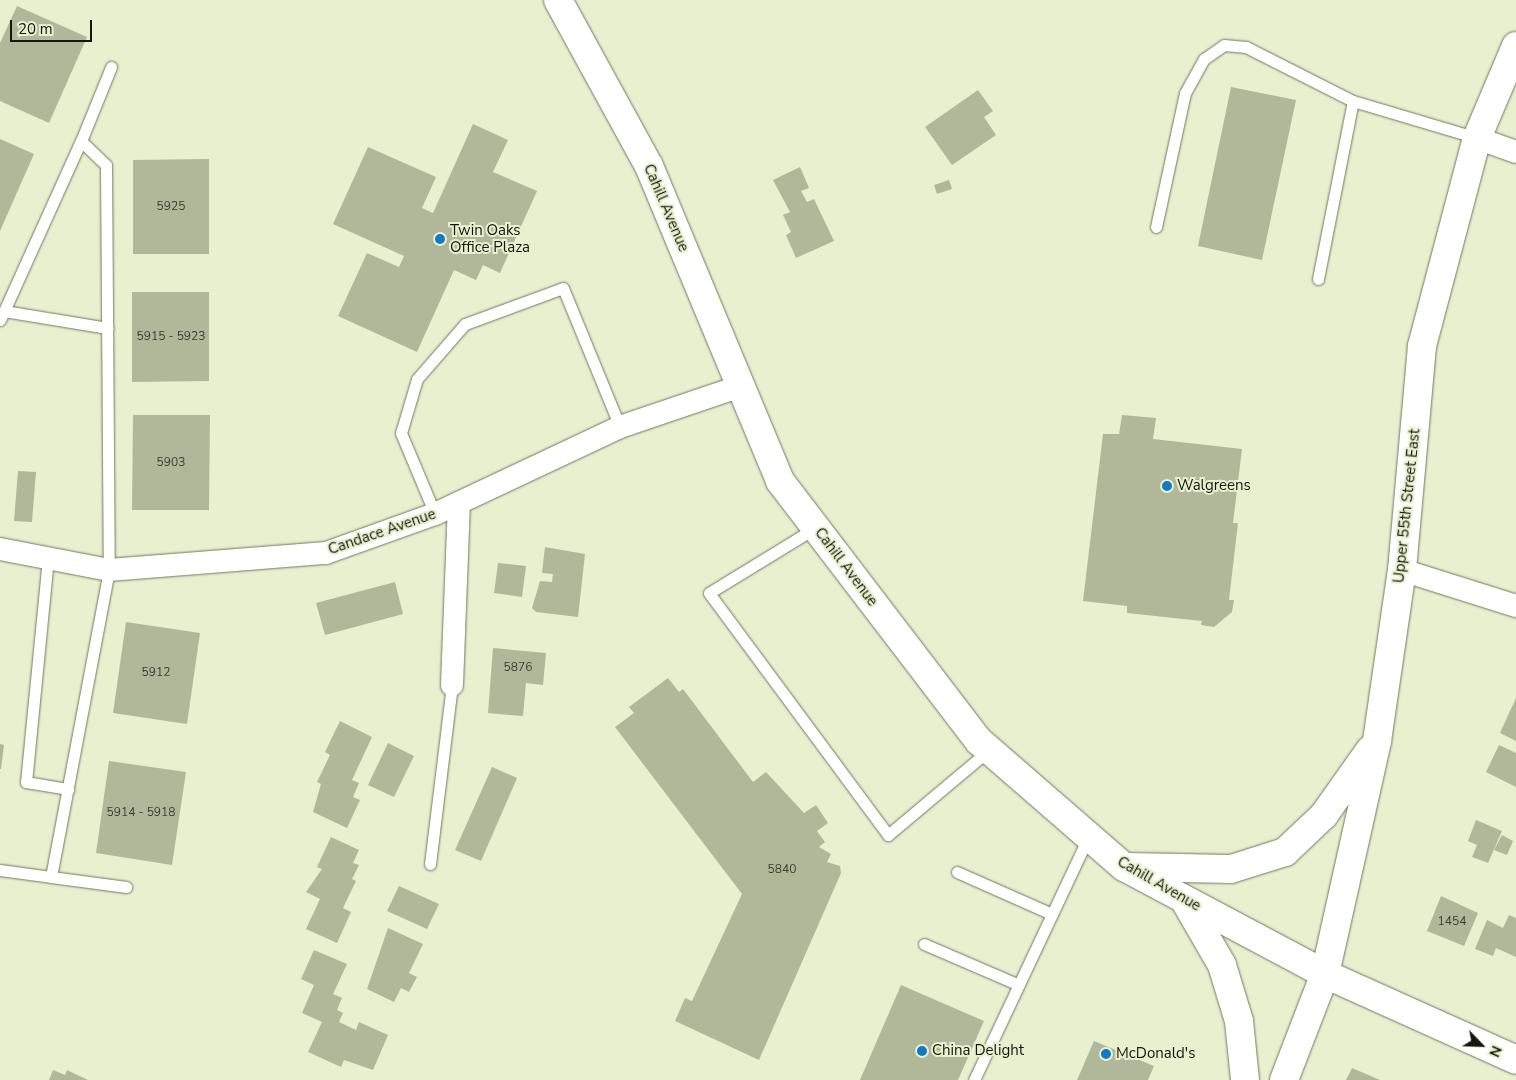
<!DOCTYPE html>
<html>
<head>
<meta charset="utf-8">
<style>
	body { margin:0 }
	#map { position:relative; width:1516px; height:1080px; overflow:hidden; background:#e8f0d0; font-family:"Nunito Sans",sans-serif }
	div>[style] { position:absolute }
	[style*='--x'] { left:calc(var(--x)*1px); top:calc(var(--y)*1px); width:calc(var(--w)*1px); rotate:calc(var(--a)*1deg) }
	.building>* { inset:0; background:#b1b89a }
	.roads { filter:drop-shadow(0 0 1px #72795c) drop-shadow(0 0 1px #72795c) }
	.lane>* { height:11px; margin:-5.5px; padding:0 5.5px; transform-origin:5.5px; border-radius:5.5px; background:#fff }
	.street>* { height:22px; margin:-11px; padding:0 11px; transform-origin:11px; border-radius:11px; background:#fff }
	.secondary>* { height:28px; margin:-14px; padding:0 14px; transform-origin:14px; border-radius:14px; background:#fff }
	.dots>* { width:14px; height:14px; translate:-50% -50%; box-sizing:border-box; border:2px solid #e8f0d0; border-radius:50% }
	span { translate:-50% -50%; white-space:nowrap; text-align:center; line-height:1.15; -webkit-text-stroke:4px #e8f0d0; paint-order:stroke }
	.number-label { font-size:12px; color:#3b3f2f }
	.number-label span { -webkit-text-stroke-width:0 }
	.street-label { font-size:15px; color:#14170b }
	.poi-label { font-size:15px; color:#14170b }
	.left { translate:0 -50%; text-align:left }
	.north { position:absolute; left:1456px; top:1020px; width:50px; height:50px; -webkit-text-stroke:4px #e8f0d0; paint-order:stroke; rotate:114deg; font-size:14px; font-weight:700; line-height:20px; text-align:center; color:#14170b }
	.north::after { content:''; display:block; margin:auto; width:18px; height:22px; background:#14170b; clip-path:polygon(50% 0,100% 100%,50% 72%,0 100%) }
	.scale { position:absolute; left:10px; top:20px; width:82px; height:22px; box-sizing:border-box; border:2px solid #14170b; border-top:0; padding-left:6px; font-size:15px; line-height:18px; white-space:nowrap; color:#14170b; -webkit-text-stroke:4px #e8f0d0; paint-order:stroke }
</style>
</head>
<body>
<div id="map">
	<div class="building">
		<i style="clip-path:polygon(17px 6px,87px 37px,49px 123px,0 101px,0 43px)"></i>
		<i style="clip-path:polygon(1231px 87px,1296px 100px,1262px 260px,1198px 246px)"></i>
		<i style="clip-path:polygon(978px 90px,993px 111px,984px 117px,996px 135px,952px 165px,925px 127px)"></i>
		<i style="clip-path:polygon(473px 124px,508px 140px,493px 172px,537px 191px,500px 273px,483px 265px,476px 280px,454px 270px,417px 352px,338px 316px,367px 253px,399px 267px,404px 256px,333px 224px,368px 147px,436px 177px,422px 208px,433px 213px)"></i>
		<i style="clip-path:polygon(0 139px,34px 154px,0 231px)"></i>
		<i style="clip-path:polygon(209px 159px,209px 254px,133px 254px,133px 160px)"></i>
		<i style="clip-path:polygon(800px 167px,809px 188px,801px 191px,807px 202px,814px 199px,834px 241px,796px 258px,786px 235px,791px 232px,783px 215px,790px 212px,773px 180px)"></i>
		<i style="clip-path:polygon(949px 180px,952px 189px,937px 194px,934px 185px)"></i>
		<i style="clip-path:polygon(132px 292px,209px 292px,209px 381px,132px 382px)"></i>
		<i style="clip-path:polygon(133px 415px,210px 415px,209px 510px,132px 510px)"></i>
		<i style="clip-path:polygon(1122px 415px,1156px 418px,1153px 439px,1242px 449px,1233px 523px,1238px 523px,1229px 600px,1234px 600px,1232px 612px,1214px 627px,1201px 625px,1202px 621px,1127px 613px,1127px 606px,1083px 601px,1103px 434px,1119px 434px)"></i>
		<i style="clip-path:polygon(18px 471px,36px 472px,32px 522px,14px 521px)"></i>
		<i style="clip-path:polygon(545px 547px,585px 554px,578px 617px,536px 612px,532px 608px,540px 581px,552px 582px,553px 574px,542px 573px)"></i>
		<i style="clip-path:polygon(498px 563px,526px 566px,522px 597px,494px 593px)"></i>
		<i style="clip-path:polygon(395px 582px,403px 614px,325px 635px,316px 603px)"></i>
		<i style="clip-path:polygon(126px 622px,200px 633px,187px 724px,113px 713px)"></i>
		<i style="clip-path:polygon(493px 648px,546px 653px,543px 685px,526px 683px,523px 716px,488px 713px)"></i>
		<i style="clip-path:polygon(668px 678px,679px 692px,683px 689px,753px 782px,766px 772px,804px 813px,816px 805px,828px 823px,817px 831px,825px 842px,819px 847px,831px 854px,827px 862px,840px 866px,841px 873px,759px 1060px,675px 1021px,685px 998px,692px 1001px,742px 894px,615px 727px,634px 713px,629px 707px)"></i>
		<i style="clip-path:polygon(1516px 698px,1516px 741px,1500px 733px)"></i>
		<i style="clip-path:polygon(340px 721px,372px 737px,352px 780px,359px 783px,353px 797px,360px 800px,347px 828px,313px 812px,321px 784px,317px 782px,330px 755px,325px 752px)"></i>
		<i style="clip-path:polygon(388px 743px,414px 756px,394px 797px,368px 785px)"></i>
		<i style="clip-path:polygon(0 744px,4px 745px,1px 769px,0 769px)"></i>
		<i style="clip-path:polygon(1499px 745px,1516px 753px,1516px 787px,1486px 772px)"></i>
		<i style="clip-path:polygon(109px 761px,186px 772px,172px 865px,96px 853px)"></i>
		<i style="clip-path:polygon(492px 767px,517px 778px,481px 861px,455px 850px)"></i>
		<i style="clip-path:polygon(1476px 820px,1502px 831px,1488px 863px,1472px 857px,1477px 845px,1468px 841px)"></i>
		<i style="clip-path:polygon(1502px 835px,1513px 841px,1507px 855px,1494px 850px)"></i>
		<i style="clip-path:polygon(331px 837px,359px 850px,353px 863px,359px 865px,352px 879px,356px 881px,343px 908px,351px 912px,337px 943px,306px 929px,320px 899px,306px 892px,322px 869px,317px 867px)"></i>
		<i style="clip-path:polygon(399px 886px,439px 904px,427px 929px,387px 911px)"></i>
		<i style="clip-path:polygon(1441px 896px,1478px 913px,1464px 946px,1427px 931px)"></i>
		<i style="clip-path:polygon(1509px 915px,1516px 918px,1516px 957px,1496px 948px,1493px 956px,1475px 949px,1487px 920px,1503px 928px)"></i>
		<i style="clip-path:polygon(388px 928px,423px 944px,409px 973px,417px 977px,409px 992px,401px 988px,394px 1002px,367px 989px)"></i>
		<i style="clip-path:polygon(314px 950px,347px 964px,333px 994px,342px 998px,337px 1010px,343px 1013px,339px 1022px,356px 1030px,359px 1022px,388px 1035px,373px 1070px,344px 1060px,341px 1067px,308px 1052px,322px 1022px,302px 1013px,314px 985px,301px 979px)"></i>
		<i style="clip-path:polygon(901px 985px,984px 1021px,958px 1080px,860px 1080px)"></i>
		<i style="clip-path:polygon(1094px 1041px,1154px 1066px,1148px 1080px,1077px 1080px)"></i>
		<i style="clip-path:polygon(1352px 1068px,1380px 1080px,1346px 1080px)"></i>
		<i style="clip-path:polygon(53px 1070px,65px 1075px,67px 1070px,88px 1080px,49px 1080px)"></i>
	</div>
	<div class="roads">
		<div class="lane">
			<i style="--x:81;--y:141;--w:80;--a:-67.9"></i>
			<i style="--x:1156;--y:227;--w:137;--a:-77.8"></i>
			<i style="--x:1185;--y:93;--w:39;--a:-61"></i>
			<i style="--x:1204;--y:59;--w:24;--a:-35"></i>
			<i style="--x:1224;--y:45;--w:22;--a:5"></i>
			<i style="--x:1246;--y:47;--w:120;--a:26.8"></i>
			<i style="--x:1353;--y:101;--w:129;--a:16.6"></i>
			<i style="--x:1318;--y:279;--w:181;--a:-78.9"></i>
			<i style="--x:4;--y:311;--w:105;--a:9.3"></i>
			<i style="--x:0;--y:320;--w:196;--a:-65.7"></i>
			<i style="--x:81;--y:141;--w:35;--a:44"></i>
			<i style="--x:106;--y:165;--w:405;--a:89.6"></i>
			<i style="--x:109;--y:570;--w:312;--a:100.7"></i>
			<i style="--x:51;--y:877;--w:76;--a:7.6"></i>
			<i style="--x:435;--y:514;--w:88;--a:-112.8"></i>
			<i style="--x:401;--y:433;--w:56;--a:-73.5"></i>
			<i style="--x:417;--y:379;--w:73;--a:-48.9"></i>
			<i style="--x:465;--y:324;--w:104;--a:-20.2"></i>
			<i style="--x:563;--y:288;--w:150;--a:67.7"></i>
			<i style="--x:815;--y:528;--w:124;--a:148.5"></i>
			<i style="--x:709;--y:593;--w:301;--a:53.5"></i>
			<i style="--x:888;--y:835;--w:132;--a:-40.1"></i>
			<i style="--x:48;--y:558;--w:225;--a:95.6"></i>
			<i style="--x:26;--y:782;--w:43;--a:9.5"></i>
			<i style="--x:430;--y:864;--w:180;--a:-83"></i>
			<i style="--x:0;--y:870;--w:51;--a:7.8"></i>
			<i style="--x:957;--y:872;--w:104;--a:23.9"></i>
			<i style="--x:924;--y:944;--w:103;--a:23.3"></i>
			<i style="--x:974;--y:1080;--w:270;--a:-64.8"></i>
		</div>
		<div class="street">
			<i style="--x:1477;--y:138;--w:41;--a:19.7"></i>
			<i style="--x:0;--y:549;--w:111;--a:10.9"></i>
			<i style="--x:109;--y:570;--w:218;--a:-4.5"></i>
			<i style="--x:326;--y:553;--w:116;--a:-19.7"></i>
			<i style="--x:435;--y:514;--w:204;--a:-25.2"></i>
			<i style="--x:620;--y:427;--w:128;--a:-18.7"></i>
			<i style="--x:1402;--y:570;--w:120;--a:17.5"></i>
			<i style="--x:452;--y:685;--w:182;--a:-87.8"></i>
		</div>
		<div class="secondary">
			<i style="--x:558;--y:0;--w:189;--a:61.3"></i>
			<i style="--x:649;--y:166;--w:341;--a:67.4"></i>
			<i style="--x:780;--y:481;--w:327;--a:52.6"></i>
			<i style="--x:979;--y:741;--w:192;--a:41"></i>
			<i style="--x:1124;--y:867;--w:228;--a:28"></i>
			<i style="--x:1325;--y:974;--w:209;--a:24.2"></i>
			<i style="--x:1129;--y:867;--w:102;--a:1.1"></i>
			<i style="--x:1231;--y:869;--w:57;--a:-17.5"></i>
			<i style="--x:1285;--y:852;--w:54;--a:-43.5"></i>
			<i style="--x:1324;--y:815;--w:80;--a:-54.7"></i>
			<i style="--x:1185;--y:901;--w:74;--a:60"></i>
			<i style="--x:1222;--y:965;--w:59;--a:73.1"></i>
			<i style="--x:1239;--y:1021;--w:59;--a:84.2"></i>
			<i style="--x:1284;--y:1080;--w:114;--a:-68.9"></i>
			<i style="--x:1325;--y:974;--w:239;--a:-77.4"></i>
			<i style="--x:1377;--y:741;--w:173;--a:-81.7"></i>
			<i style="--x:1402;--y:570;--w:225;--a:-84.9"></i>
			<i style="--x:1422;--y:346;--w:215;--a:-75.2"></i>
			<i style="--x:1477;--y:138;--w:100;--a:-67"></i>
		</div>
	</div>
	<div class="dots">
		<i style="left:440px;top:239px;background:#0f7ac5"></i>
		<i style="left:1167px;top:486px;background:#0f7ac5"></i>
		<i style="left:922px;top:1051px;background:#0f7ac5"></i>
		<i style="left:1106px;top:1054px;background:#0f7ac5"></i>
	</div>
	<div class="number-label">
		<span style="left:171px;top:207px">5925</span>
		<span style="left:171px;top:337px">5915 - 5923</span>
		<span style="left:171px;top:463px">5903</span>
		<span style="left:518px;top:668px">5876</span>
		<span style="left:156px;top:673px">5912</span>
		<span style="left:141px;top:813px">5914 - 5918</span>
		<span style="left:782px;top:870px">5840</span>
		<span style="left:1452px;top:922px">1454</span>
	</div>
	<div class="street-label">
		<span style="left:666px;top:208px;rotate:67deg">Cahill Avenue</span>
		<span style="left:1407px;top:506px;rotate:-84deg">Upper 55th Street East</span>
		<span style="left:382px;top:532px;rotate:-19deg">Candace Avenue</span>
		<span style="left:846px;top:567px;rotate:53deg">Cahill Avenue</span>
		<span style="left:1159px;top:884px;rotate:30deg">Cahill Avenue</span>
	</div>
	<div class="poi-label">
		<span class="left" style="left:450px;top:239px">Twin Oaks<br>Office Plaza</span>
		<span class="left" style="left:1177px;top:486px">Walgreens</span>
		<span class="left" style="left:932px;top:1051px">China Delight</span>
		<span class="left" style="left:1116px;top:1054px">McDonald's</span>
	</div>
	<div class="north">N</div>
	<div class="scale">20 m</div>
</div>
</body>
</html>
